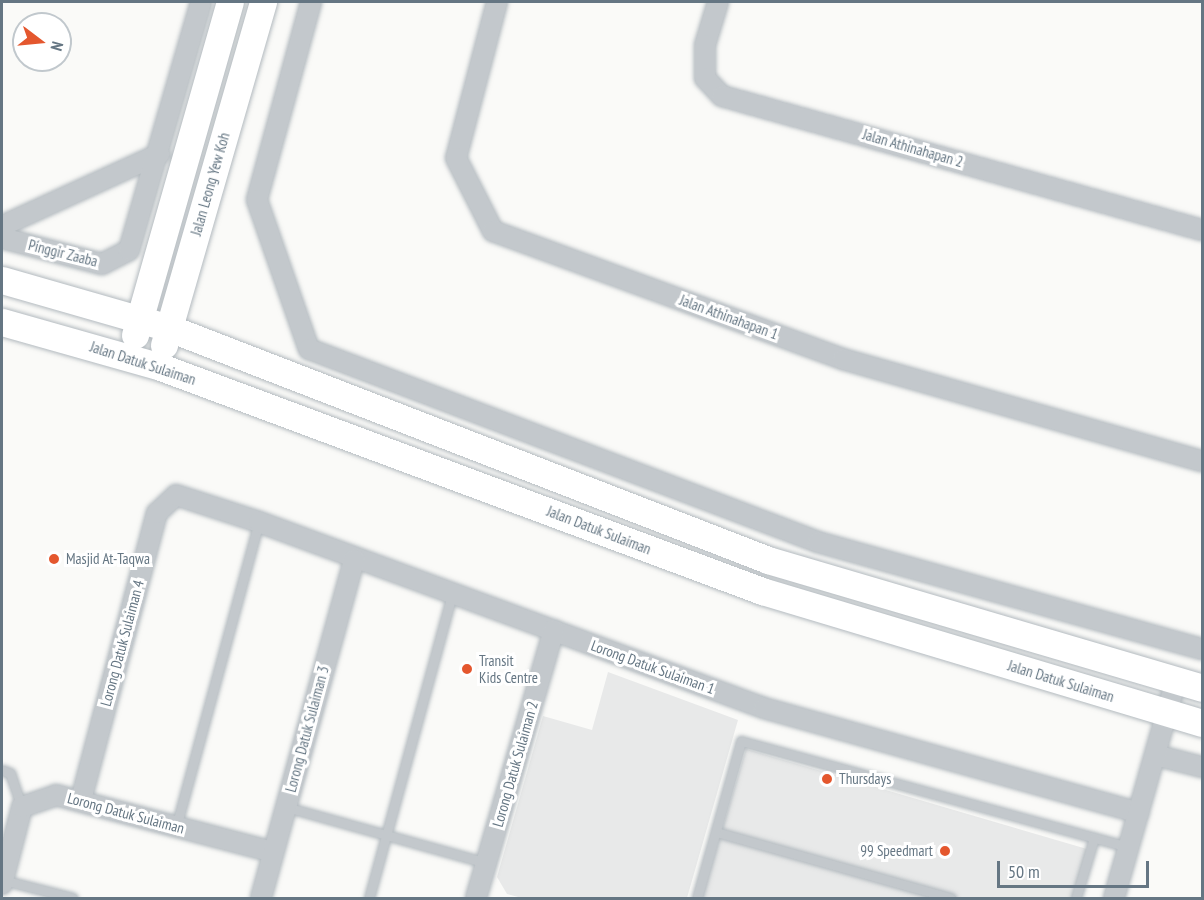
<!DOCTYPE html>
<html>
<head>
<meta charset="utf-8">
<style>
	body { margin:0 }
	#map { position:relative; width:1204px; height:900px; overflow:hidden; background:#fafaf8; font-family:"PT Sans Narrow",sans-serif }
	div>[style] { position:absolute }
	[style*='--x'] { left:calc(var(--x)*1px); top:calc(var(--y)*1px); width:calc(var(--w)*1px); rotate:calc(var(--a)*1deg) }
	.built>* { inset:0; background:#e8e9e9 }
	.roads { filter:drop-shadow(0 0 2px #b3babf) drop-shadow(0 0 2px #b3babf) }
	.lane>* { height:9px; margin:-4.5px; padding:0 4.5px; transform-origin:4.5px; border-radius:4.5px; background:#c3c8cc }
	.street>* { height:20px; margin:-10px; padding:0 10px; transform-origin:10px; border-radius:10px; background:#c3c8cc }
	.secondary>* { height:27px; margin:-13.5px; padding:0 13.5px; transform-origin:13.5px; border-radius:13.5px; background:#fff }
	.dots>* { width:16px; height:16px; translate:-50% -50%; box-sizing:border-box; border:3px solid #fff; border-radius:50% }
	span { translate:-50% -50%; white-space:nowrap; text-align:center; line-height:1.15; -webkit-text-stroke:6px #fff; paint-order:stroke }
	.street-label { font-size:15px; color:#657683 }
	.poi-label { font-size:15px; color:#657683 }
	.left { translate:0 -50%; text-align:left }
	.right { translate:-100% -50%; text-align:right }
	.frame { position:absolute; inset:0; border:3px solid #657683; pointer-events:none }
	.north { position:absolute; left:12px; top:12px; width:60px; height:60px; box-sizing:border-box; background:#fff; border:2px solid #c1c8cd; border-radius:50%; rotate:106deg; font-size:16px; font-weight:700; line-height:24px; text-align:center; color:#657683 }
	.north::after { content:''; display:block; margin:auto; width:21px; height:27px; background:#e4572e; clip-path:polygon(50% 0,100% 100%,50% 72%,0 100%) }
	.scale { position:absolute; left:997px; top:861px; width:152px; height:27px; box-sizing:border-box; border:3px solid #657683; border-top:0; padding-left:8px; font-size:18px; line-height:21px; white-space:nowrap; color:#657683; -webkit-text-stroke:4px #fff; paint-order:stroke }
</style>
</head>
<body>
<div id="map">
	<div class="built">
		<i style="clip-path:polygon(608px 672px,738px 720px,687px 898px,522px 898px,507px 894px,497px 877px,543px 716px,592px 730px)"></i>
		<i style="clip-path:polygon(746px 749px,1087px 849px,1072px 898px,702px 898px)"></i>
	</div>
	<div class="roads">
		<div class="lane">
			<i style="--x:2;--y:770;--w:9;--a:21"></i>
			<i style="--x:10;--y:773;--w:36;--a:71"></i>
			<i style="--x:286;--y:807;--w:208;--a:15.6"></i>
			<i style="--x:176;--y:827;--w:316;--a:-74.8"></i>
			<i style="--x:716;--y:832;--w:244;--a:15.7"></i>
			<i style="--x:3;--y:880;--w:72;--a:14.4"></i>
			<i style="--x:369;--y:898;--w:314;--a:-74.7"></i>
			<i style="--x:697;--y:898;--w:163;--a:-74.3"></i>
			<i style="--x:741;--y:741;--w:402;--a:15.3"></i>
			<i style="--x:1076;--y:898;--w:63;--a:-73.3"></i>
		</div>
		<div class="street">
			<i style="--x:311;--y:2;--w:205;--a:105.3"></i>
			<i style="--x:257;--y:200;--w:158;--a:70.8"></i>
			<i style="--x:309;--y:349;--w:544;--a:20.77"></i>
			<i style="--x:818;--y:542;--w:399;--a:15.6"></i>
			<i style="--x:497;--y:2;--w:161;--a:104.7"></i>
			<i style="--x:456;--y:158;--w:82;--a:63.1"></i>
			<i style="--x:493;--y:231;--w:373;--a:20.1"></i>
			<i style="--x:843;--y:359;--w:373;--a:15.9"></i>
			<i style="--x:718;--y:2;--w:45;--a:106.8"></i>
			<i style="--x:705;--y:45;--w:33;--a:90"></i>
			<i style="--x:705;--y:78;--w:25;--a:47"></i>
			<i style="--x:722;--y:96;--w:498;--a:15.6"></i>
			<i style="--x:2;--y:226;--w:173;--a:-24.6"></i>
			<i style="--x:2;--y:238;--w:103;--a:14.6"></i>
			<i style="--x:102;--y:264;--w:30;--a:-27"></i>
			<i style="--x:129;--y:250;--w:258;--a:-73.8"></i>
			<i style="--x:1155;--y:755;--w:49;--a:14.3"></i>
			<i style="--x:81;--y:800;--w:297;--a:-75.2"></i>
			<i style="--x:157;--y:513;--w:26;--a:-43"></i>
			<i style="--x:176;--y:495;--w:87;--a:18"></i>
			<i style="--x:259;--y:522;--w:538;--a:20.22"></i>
			<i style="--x:764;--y:708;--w:389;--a:15.6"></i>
			<i style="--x:2;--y:884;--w:80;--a:-75.4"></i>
			<i style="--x:22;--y:807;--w:36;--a:-19"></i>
			<i style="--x:56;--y:795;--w:224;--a:14.7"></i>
			<i style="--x:261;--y:898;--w:351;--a:-74.6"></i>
			<i style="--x:476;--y:898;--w:279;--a:-73.8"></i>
			<i style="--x:1114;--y:898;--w:226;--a:-74.1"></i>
		</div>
		<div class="secondary">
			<i style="--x:2;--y:280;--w:174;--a:16"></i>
			<i style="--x:169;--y:328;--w:642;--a:21.17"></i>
			<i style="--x:768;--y:560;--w:452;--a:16.4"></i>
			<i style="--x:2;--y:322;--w:162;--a:15.8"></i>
			<i style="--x:158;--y:366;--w:645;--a:20.43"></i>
			<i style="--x:762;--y:591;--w:459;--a:16.7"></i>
			<i style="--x:135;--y:335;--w:346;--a:-74.1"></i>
			<i style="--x:164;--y:345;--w:357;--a:-73.9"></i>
		</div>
	</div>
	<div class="dots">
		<i style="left:54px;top:559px;background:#e4572e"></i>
		<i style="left:467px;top:669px;background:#e4572e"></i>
		<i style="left:827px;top:779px;background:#e4572e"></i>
		<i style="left:945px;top:851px;background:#e4572e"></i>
	</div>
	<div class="street-label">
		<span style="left:913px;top:148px;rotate:16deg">Jalan Athinahapan 2</span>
		<span style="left:210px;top:184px;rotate:-74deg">Jalan Leong Yew Koh</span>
		<span style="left:63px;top:253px;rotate:14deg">Pinggir Zaaba</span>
		<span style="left:729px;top:317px;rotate:20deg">Jalan Athinahapan 1</span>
		<span style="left:143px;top:363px;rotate:18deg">Jalan Datuk Sulaiman</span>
		<span style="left:599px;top:530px;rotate:21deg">Jalan Datuk Sulaiman</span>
		<span style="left:122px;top:643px;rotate:-75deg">Lorong Datuk Sulaiman 4</span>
		<span style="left:653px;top:667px;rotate:20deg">Lorong Datuk Sulaiman 1</span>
		<span style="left:1061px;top:681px;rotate:17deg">Jalan Datuk Sulaiman</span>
		<span style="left:307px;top:729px;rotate:-75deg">Lorong Datuk Sulaiman 3</span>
		<span style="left:515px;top:764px;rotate:-74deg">Lorong Datuk Sulaiman 2</span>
		<span style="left:126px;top:813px;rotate:15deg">Lorong Datuk Sulaiman</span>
	</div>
	<div class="poi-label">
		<span class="left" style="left:66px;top:559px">Masjid At-Taqwa</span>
		<span class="left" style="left:479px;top:669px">Transit<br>Kids Centre</span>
		<span class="left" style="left:839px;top:779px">Thursdays</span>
		<span class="right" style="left:933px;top:851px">99 Speedmart</span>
	</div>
	<div class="frame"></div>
	<div class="north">N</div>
	<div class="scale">50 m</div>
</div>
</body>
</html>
